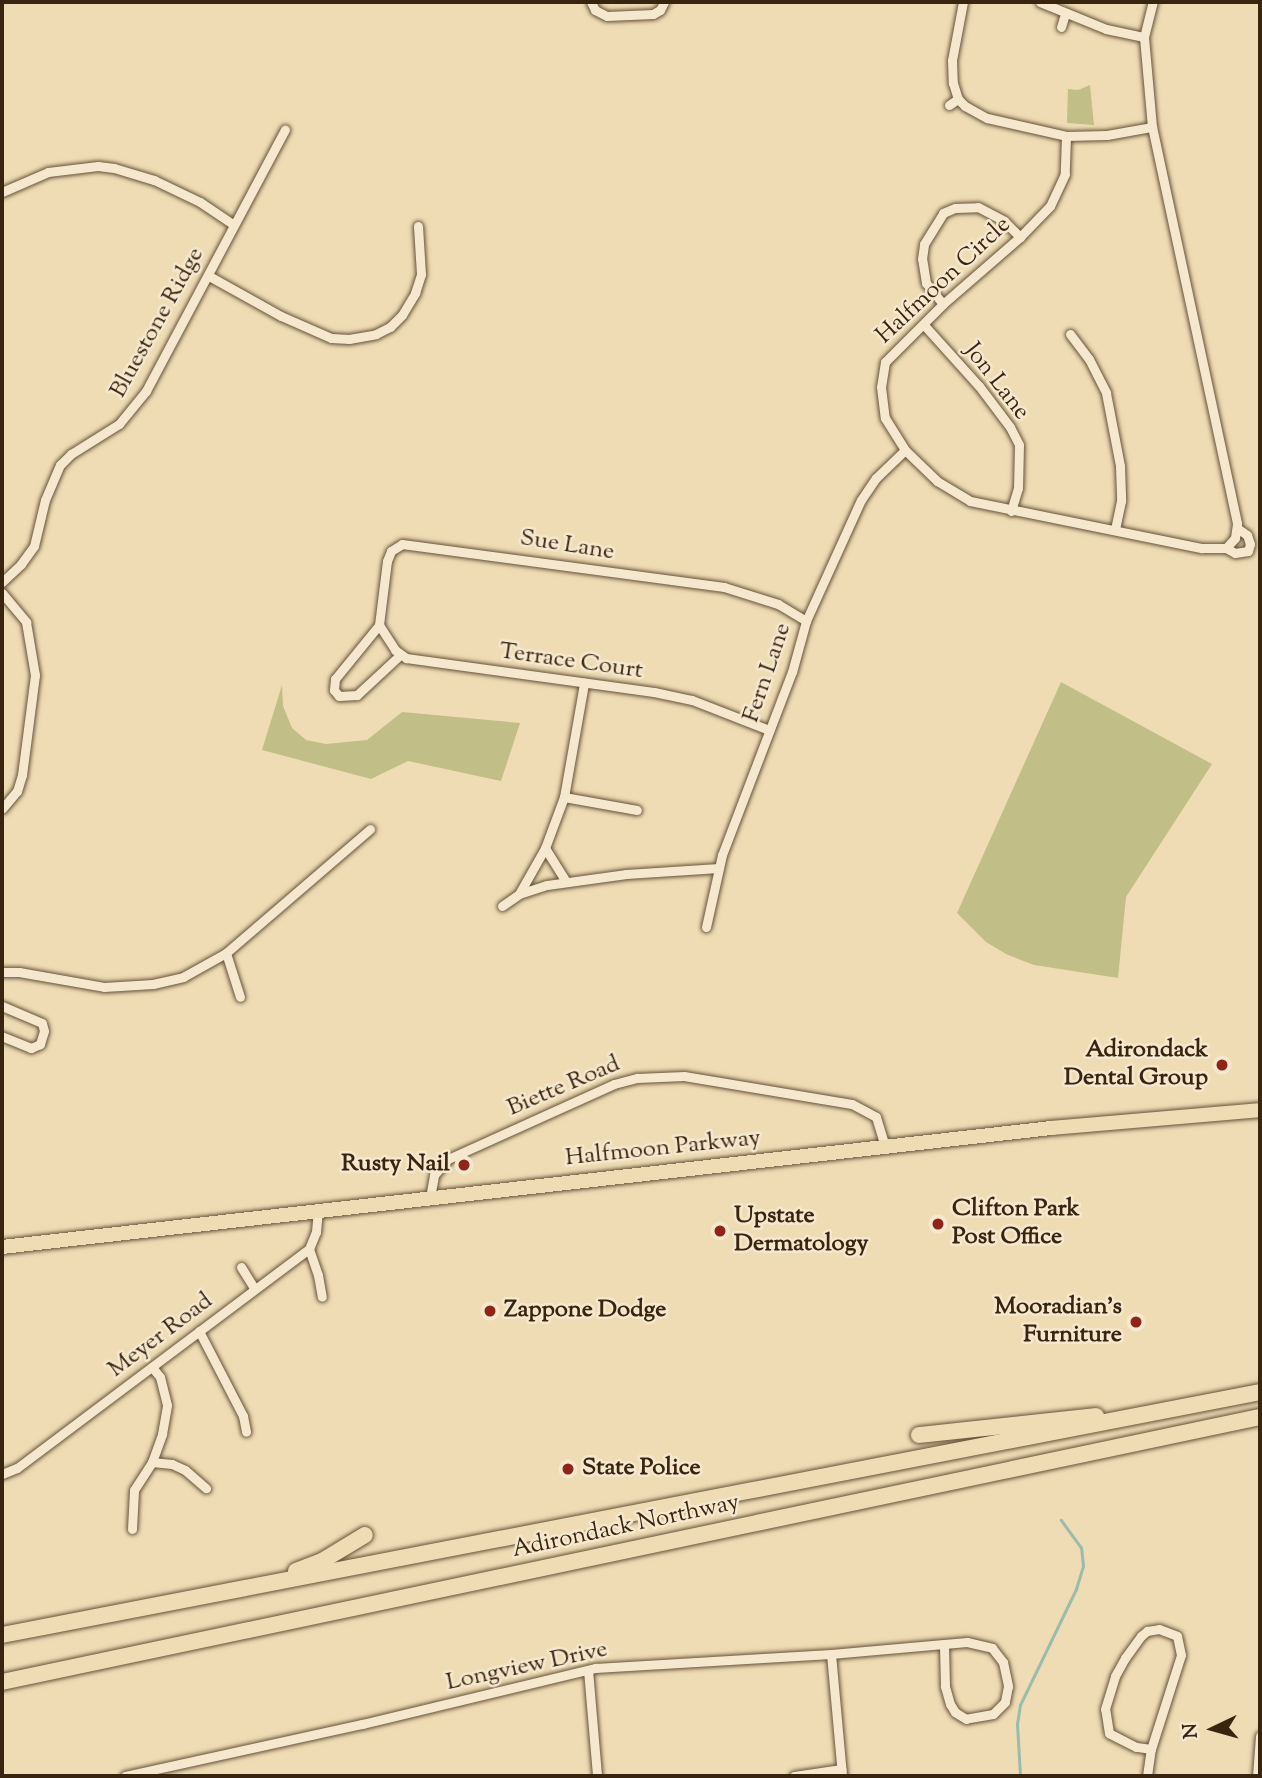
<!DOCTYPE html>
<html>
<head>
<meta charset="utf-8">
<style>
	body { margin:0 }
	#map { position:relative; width:1262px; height:1778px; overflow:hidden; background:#efdcb5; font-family:"Sorts Mill Goudy",serif }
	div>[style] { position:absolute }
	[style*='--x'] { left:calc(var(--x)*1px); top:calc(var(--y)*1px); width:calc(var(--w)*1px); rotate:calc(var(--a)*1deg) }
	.green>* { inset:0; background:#c1be88 }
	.stream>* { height:2.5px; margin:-1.25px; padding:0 1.25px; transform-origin:1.25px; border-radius:1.25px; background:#9abcaa }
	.roads { filter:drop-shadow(0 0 2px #665238) drop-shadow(0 0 2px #665238) }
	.minor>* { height:9px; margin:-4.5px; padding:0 4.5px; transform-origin:4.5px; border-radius:4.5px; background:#f5e8cf }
	.primary>* { height:14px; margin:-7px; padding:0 7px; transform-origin:7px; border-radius:7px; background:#efdcb5 }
	.motorway>* { height:16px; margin:-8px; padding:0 8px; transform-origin:8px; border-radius:8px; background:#efdcb5 }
	.dots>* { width:19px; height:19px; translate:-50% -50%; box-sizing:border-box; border:4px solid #f5e8cf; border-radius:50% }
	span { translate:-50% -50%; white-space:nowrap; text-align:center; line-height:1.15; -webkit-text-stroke:5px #f5e8cf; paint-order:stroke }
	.street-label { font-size:24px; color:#39240f }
	.poi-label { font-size:24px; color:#39240f; font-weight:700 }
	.right { translate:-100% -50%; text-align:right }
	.left { translate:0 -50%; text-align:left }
	.frame { position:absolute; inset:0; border:4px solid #39240f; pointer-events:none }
	.north { position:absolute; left:1178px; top:1694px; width:70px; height:70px; -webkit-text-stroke:5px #f5e8cf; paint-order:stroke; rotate:265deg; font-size:19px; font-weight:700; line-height:28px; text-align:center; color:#39240f }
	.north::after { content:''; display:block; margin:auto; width:24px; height:32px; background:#39240f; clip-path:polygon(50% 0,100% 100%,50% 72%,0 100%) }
</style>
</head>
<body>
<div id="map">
	<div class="green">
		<i style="clip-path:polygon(1090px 85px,1094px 125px,1067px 123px,1068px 89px,1078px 90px)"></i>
		<i style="clip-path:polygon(1061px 682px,1212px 764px,1126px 897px,1118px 978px,1034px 965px,1006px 954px,986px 942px,957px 913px)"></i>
		<i style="clip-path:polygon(282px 685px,283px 706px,292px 728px,306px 740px,326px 744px,367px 740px,402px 712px,520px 723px,501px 781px,408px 761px,371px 779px,262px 750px)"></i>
	</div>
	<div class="stream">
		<i style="--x:1020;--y:1776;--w:52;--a:-93.3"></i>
		<i style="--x:1017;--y:1724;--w:19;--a:-81"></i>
		<i style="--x:1020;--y:1705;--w:129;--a:-64.2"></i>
		<i style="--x:1076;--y:1589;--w:24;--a:-73"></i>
		<i style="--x:1083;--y:1566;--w:18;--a:-96"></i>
		<i style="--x:1081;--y:1548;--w:34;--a:-126"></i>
	</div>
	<div class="roads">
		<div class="minor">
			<i style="--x:591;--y:2;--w:9;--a:63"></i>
			<i style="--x:595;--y:10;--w:13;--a:27"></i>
			<i style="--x:607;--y:16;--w:46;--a:-2.5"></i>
			<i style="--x:653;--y:14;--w:8;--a:-30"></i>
			<i style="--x:660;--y:10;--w:9;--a:-63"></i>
			<i style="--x:963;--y:2;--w:59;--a:100.7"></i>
			<i style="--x:952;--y:60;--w:23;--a:88"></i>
			<i style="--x:953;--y:83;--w:17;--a:73"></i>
			<i style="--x:958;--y:99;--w:10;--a:45"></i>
			<i style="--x:965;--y:106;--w:25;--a:29"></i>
			<i style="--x:987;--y:118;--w:81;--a:12.8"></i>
			<i style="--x:1066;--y:136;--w:41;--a:-1.4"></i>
			<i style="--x:1107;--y:135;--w:46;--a:-10.1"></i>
			<i style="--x:1040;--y:2;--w:71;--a:22.2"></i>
			<i style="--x:1106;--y:29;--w:39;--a:12"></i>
			<i style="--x:1061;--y:27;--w:14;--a:-73"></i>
			<i style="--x:949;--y:105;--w:11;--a:-34"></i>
			<i style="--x:1066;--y:136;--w:38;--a:92"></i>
			<i style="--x:1065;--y:174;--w:35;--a:115"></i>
			<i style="--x:1050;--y:206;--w:43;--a:134.1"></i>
			<i style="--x:1020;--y:237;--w:102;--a:139"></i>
			<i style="--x:943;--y:304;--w:82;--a:135"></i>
			<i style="--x:885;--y:362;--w:25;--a:99"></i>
			<i style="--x:881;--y:387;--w:31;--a:83"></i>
			<i style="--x:885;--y:418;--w:38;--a:58"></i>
			<i style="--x:905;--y:450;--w:45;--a:44.1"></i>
			<i style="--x:937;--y:481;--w:39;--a:31"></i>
			<i style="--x:970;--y:501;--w:237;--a:11.5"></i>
			<i style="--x:1202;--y:548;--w:24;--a:0"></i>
			<i style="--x:1226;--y:548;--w:13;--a:-48"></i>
			<i style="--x:1235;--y:538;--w:15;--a:-82"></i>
			<i style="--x:1237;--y:523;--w:405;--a:-102.1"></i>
			<i style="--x:1152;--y:127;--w:90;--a:-95.1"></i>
			<i style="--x:1144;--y:37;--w:36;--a:-76"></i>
			<i style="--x:2;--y:192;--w:50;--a:-23.5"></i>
			<i style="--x:48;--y:172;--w:50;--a:-6.8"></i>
			<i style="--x:98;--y:166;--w:16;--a:7"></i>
			<i style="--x:114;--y:168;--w:42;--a:16.7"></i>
			<i style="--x:154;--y:180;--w:51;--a:25.6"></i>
			<i style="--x:200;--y:202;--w:40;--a:34"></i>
			<i style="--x:209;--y:276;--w:82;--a:29.1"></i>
			<i style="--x:281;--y:316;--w:55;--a:23.7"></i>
			<i style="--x:331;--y:338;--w:18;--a:3"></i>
			<i style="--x:349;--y:339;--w:27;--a:-10"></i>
			<i style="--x:376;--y:334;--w:16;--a:-27"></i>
			<i style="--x:390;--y:327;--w:17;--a:-45"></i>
			<i style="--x:402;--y:315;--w:26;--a:-59"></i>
			<i style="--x:415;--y:293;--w:20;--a:-72"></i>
			<i style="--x:421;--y:274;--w:48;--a:-93.6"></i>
			<i style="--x:943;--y:304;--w:27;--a:-129"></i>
			<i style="--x:926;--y:283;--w:24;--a:-99"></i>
			<i style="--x:922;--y:259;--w:15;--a:-82"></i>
			<i style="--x:924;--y:244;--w:36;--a:-58"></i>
			<i style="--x:943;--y:213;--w:13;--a:-23"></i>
			<i style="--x:955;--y:208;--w:23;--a:-2"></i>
			<i style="--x:978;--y:207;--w:30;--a:28"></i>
			<i style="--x:1004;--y:221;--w:23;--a:45"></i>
			<i style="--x:924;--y:325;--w:82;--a:48"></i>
			<i style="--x:979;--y:386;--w:51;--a:52.9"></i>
			<i style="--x:1010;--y:427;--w:20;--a:63"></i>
			<i style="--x:1019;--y:445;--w:43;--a:91.3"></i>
			<i style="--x:1018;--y:488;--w:24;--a:107"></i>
			<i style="--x:1070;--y:334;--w:31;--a:53"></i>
			<i style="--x:1089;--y:359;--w:38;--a:63"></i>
			<i style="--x:1106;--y:393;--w:74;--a:79.1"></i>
			<i style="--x:1120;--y:466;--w:35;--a:88"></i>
			<i style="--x:1121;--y:501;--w:29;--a:102"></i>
			<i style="--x:1226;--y:548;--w:10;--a:29"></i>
			<i style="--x:1235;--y:553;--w:13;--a:-9"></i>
			<i style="--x:1248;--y:551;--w:7;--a:-74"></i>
			<i style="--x:1250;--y:544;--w:9;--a:-108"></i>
			<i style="--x:1247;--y:535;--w:12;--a:-145"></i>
			<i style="--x:2;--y:582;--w:26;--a:-43"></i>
			<i style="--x:21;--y:564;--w:22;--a:-54"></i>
			<i style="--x:34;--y:546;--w:47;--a:-76.6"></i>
			<i style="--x:45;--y:500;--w:38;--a:-67"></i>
			<i style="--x:60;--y:465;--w:16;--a:-45"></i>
			<i style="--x:71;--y:454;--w:57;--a:-32"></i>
			<i style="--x:119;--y:424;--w:43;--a:-50.7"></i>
			<i style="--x:146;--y:391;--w:296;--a:-62"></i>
			<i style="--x:2;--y:593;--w:38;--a:50"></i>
			<i style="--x:26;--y:622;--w:54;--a:80.4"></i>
			<i style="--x:35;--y:675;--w:101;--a:97.4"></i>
			<i style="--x:22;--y:775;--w:17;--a:107"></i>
			<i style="--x:17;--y:791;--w:23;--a:130"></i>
			<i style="--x:379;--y:625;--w:30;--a:57"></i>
			<i style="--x:395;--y:650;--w:14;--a:36"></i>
			<i style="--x:406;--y:658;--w:250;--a:7.8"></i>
			<i style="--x:654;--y:692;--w:39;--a:12"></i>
			<i style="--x:692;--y:700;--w:83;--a:21.3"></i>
			<i style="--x:400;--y:655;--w:59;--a:137.1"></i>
			<i style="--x:357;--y:695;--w:18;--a:177"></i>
			<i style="--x:339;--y:696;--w:8;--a:-130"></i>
			<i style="--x:334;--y:690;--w:11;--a:-85"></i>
			<i style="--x:335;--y:679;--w:70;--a:-50.8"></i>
			<i style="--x:379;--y:625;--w:64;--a:-82.9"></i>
			<i style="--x:387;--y:561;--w:11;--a:-68"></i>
			<i style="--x:391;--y:551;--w:13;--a:-32"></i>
			<i style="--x:402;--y:544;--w:325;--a:7.6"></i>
			<i style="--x:724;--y:587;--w:57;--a:17.5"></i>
			<i style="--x:778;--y:604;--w:33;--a:31"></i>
			<i style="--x:564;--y:797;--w:74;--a:10.1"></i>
			<i style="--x:545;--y:848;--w:40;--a:58"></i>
			<i style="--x:519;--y:894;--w:29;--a:-18"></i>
			<i style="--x:547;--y:885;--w:80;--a:-7.9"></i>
			<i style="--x:626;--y:874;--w:93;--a:-3.7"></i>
			<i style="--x:502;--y:906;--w:21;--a:-35"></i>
			<i style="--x:519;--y:894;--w:53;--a:-60.5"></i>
			<i style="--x:545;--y:848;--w:54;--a:-69.6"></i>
			<i style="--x:564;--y:797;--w:116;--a:-80"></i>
			<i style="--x:706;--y:927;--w:74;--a:-77.5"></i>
			<i style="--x:722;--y:855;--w:196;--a:-69.1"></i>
			<i style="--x:792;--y:672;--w:53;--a:-74.6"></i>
			<i style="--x:806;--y:621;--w:133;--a:-65.6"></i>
			<i style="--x:861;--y:500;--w:27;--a:-56"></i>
			<i style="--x:876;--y:478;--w:40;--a:-44"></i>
			<i style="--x:226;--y:953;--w:46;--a:72.3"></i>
			<i style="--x:2;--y:972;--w:17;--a:0"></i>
			<i style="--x:19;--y:972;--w:86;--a:10"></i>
			<i style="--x:104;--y:987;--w:49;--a:-3.5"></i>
			<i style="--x:153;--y:984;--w:31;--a:-13"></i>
			<i style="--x:183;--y:977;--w:49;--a:-29.2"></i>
			<i style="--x:226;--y:953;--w:190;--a:-40.7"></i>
			<i style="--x:2;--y:1006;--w:43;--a:23"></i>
			<i style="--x:42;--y:1023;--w:8;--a:76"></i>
			<i style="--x:44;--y:1031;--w:14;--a:107"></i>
			<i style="--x:40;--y:1044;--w:10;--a:156"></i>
			<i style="--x:31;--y:1048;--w:31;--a:-158"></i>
			<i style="--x:430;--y:1198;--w:23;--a:-80"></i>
			<i style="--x:434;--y:1175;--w:21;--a:-49"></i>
			<i style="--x:448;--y:1159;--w:182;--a:-24.3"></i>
			<i style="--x:614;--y:1084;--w:24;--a:-15"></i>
			<i style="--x:637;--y:1078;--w:47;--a:-2.4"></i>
			<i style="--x:684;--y:1076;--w:170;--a:9.5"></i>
			<i style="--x:852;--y:1104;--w:27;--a:28"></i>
			<i style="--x:876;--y:1117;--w:31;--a:73"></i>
			<i style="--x:309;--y:1249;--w:28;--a:71"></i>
			<i style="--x:318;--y:1275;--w:22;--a:80"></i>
			<i style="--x:241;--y:1267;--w:26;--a:58"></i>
			<i style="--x:199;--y:1331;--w:96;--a:62.6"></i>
			<i style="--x:243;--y:1416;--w:16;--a:79"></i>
			<i style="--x:152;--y:1462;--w:20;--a:6"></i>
			<i style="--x:172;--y:1464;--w:14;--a:25"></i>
			<i style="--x:185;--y:1470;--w:28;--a:41"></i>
			<i style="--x:2;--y:1474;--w:16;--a:-22"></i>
			<i style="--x:17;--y:1468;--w:365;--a:-36.9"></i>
			<i style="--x:309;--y:1249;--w:18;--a:-68"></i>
			<i style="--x:316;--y:1232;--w:21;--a:-85"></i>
			<i style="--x:132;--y:1529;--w:39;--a:-87"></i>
			<i style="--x:134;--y:1490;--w:33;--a:-57"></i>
			<i style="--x:152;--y:1462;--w:30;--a:-70"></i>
			<i style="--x:162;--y:1434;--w:29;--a:-80"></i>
			<i style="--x:167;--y:1405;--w:29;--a:-104"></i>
			<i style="--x:160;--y:1377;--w:13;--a:-129"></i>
			<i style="--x:1159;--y:1629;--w:19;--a:21"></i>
			<i style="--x:1177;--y:1636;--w:19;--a:78"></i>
			<i style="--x:1181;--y:1655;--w:99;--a:107.7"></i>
			<i style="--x:1151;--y:1749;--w:15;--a:-172"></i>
			<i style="--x:1136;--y:1747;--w:30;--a:-153"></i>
			<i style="--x:1109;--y:1733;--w:24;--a:-99"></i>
			<i style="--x:1105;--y:1709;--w:34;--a:-73"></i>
			<i style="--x:1115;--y:1676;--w:21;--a:-61"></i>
			<i style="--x:1125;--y:1658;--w:27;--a:-54"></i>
			<i style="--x:1141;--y:1636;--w:8;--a:-40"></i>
			<i style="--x:1147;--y:1631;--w:12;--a:-9"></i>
			<i style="--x:967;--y:1642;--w:26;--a:13"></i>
			<i style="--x:992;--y:1648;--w:18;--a:52"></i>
			<i style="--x:1003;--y:1662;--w:25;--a:78"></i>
			<i style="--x:1008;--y:1686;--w:16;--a:101"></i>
			<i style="--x:1005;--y:1702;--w:17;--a:135"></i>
			<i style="--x:993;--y:1714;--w:27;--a:170"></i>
			<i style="--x:966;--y:1719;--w:13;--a:-148"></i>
			<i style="--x:955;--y:1712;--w:9;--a:-122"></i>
			<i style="--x:950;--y:1704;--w:19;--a:-106"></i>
			<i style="--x:945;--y:1686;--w:42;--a:-91.4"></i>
			<i style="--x:944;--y:1644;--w:23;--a:-5"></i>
			<i style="--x:831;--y:1654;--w:122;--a:84.8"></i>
			<i style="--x:588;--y:1670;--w:106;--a:85.1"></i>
			<i style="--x:125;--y:1776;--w:243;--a:-12.4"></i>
			<i style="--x:362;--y:1724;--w:240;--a:-13.5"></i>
			<i style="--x:595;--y:1668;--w:236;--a:-3.4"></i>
			<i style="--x:831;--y:1654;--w:113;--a:-5.1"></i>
			<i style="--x:794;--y:1776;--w:48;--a:-8.5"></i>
			<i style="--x:1147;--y:1776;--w:27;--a:-82"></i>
			<i style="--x:1257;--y:1776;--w:40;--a:-85.7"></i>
		</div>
		<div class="primary">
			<i style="--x:2;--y:1247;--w:1057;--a:-6.47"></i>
			<i style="--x:1052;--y:1128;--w:209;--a:-4.9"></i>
		</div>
		<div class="motorway">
			<i style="--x:919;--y:1435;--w:178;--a:-6.1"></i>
			<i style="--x:296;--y:1571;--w:28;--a:-21"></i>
			<i style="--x:322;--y:1561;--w:50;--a:-31.2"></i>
			<i style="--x:2;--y:1635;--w:1281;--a:-10.93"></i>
			<i style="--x:2;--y:1682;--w:1286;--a:-11.9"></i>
		</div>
	</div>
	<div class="dots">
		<i style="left:1222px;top:1065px;background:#8f2418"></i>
		<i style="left:464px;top:1165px;background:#8f2418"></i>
		<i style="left:938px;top:1224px;background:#8f2418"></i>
		<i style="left:720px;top:1231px;background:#8f2418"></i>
		<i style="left:490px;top:1311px;background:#8f2418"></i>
		<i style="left:1136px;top:1322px;background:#8f2418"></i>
		<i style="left:568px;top:1469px;background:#8f2418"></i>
	</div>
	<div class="street-label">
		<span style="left:944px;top:281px;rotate:-43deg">Halfmoon Circle</span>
		<span style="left:158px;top:323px;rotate:-61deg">Bluestone Ridge</span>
		<span style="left:996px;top:382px;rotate:52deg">Jon Lane</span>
		<span style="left:567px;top:546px;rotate:9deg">Sue Lane</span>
		<span style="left:571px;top:662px;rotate:8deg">Terrace Court</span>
		<span style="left:768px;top:673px;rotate:-71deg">Fern Lane</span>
		<span style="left:564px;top:1087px;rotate:-23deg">Biette Road</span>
		<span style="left:663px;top:1149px;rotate:-6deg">Halfmoon Parkway</span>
		<span style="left:161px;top:1336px;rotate:-37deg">Meyer Road</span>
		<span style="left:626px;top:1527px;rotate:-12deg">Adirondack Northway</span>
		<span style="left:527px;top:1667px;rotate:-12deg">Longview Drive</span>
	</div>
	<div class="poi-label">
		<span class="right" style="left:1208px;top:1065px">Adirondack<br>Dental Group</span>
		<span class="right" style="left:450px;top:1165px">Rusty Nail</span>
		<span class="left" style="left:952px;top:1224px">Clifton Park<br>Post Office</span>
		<span class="left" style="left:734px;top:1231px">Upstate<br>Dermatology</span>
		<span class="right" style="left:1122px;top:1322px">Mooradian's<br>Furniture</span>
		<span class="left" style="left:504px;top:1311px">Zappone Dodge</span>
		<span class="left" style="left:582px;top:1469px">State Police</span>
	</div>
	<div class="frame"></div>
	<div class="north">N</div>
</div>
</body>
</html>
